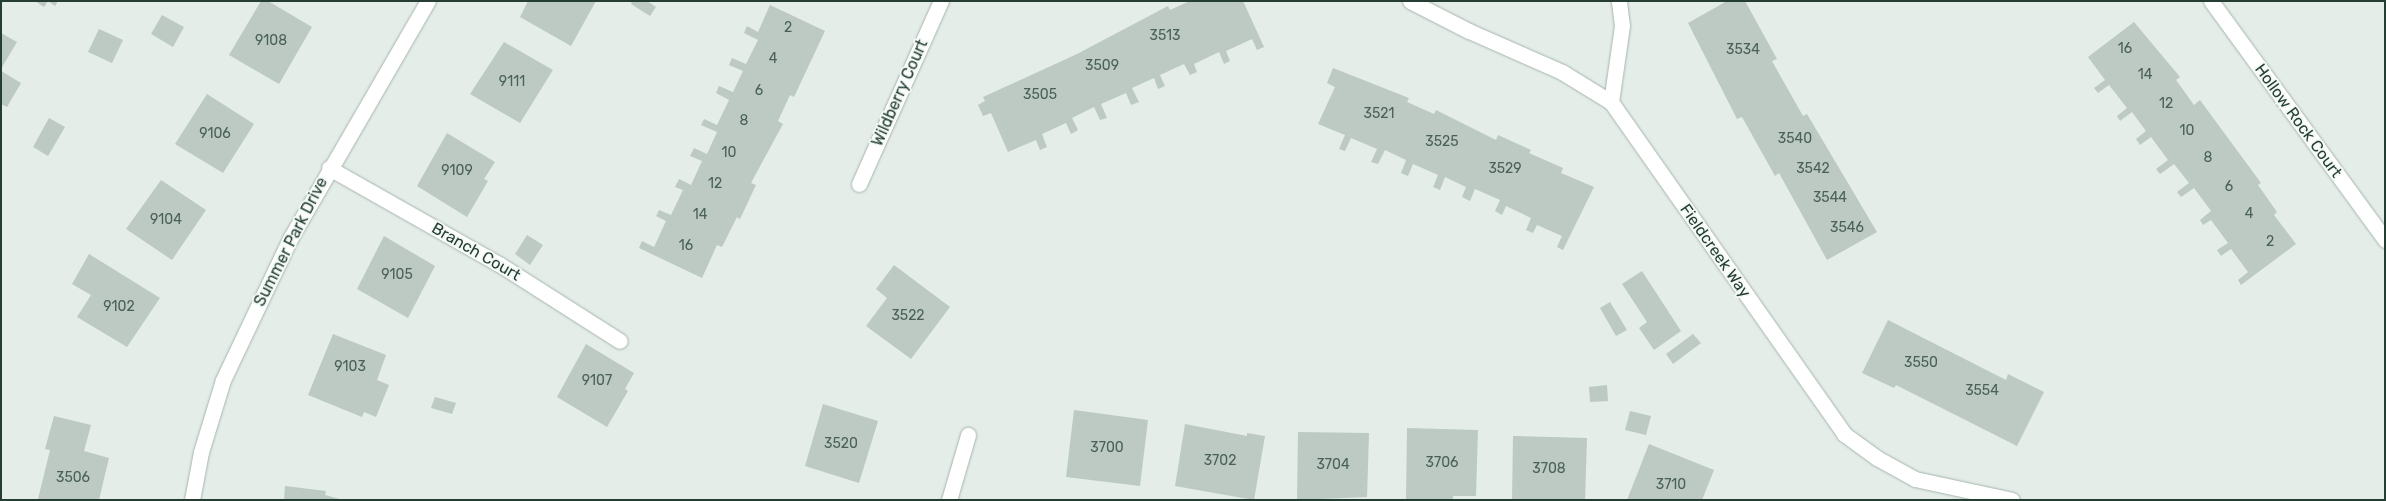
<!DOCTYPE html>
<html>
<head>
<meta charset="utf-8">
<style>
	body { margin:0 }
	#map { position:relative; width:2386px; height:501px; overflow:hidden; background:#e4ede8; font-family:Rubik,sans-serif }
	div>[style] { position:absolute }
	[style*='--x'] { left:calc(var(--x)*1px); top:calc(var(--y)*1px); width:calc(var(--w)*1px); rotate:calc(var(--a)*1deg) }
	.building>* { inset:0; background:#bccac3 }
	.roads { filter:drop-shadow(0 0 1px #a7b5ae) drop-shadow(0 0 1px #a7b5ae) }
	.minor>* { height:15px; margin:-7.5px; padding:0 7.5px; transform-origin:7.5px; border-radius:7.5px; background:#fff }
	span { translate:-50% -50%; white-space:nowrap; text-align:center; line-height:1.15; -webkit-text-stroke:4px #f4f9f6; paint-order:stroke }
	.number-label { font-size:14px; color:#4a6158 }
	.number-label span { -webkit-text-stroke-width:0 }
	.street-label { font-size:16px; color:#243e34 }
	.frame { position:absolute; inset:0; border:2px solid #243e34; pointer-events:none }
</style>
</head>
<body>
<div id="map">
	<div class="building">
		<i style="clip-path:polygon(35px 1px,58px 1px,55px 6px,48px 1px,44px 7px)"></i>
		<i style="clip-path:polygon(261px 1px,268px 1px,312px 27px,279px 84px,229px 55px)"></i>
		<i style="clip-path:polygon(528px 1px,596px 1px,571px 46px,520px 17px)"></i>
		<i style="clip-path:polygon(632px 1px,647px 1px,656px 7px,650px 16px,631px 4px)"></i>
		<i style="clip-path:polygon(1190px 1px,1243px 1px,1264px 47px,1257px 50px,1252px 39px,1226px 51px,1230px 61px,1224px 64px,1219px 52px,1194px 64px,1197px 72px,1190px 75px,1184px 64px,1160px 75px,1165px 86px,1158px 89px,1154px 78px,1132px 88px,1139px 102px,1131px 105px,1126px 93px,1101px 104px,1107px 118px,1100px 120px,1094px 107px,1072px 118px,1078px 130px,1071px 134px,1066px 123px,1042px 134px,1047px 147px,1040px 150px,1036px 140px,1008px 152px,991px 113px,983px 116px,978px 105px,985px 101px,983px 97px,1077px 54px,1168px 6px,1170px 10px)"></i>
		<i style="clip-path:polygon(1727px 1px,1745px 1px,1777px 59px,1772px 61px,1803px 116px,1807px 114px,1877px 232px,1827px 260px,1779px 173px,1775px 176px,1742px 117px,1737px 119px,1688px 23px)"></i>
		<i style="clip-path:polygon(770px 5px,825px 31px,794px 97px,790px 95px,778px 121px,783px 124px,751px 183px,756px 185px,740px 219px,737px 217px,722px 247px,717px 245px,702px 278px,639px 248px,642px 241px,654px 247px,666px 221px,656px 216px,659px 210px,671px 215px,683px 190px,675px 187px,679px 179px,691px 185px,702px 161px,690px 156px,694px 148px,707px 154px,717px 132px,701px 125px,704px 119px,717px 125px,729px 100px,716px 93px,719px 86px,733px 92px,743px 71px,729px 65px,732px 58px,746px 64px,758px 40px,744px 33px,747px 26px,758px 32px)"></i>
		<i style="clip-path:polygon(162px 15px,184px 27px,173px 47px,151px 34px)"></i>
		<i style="clip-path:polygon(2134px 22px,2180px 77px,2176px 80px,2194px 105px,2200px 100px,2261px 183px,2258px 185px,2277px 212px,2274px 215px,2296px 244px,2241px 285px,2238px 280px,2248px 272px,2231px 249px,2221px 256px,2217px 250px,2228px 243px,2211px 220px,2203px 225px,2200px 220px,2211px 211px,2194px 188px,2181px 197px,2177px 192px,2189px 183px,2174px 164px,2160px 174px,2156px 169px,2168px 160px,2151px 137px,2140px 145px,2136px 139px,2146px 131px,2132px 112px,2120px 121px,2117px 116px,2127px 108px,2109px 85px,2098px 93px,2094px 88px,2105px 80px,2088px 57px)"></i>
		<i style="clip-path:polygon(99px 29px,123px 40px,112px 63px,88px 52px)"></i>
		<i style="clip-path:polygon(1px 33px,17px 42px,1px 69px)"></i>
		<i style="clip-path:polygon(504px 42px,553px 70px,520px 123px,470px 94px)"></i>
		<i style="clip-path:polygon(1333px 68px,1409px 98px,1407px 102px,1434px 114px,1436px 110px,1496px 140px,1498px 135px,1531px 150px,1529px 153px,1563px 168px,1561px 173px,1594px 187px,1563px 250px,1557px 247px,1562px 236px,1537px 225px,1533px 233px,1526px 230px,1531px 218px,1506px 206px,1502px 215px,1495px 211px,1500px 200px,1475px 189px,1470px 201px,1462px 197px,1466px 187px,1445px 177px,1440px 190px,1433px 187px,1438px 175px,1413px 164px,1408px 176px,1401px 173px,1406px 160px,1385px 150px,1378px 164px,1371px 162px,1377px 149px,1351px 138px,1345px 151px,1339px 149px,1345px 135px,1318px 124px,1335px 87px,1327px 83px)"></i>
		<i style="clip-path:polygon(1px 71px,21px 83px,7px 107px,1px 104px)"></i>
		<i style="clip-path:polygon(207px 94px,254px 124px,223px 173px,175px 144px)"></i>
		<i style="clip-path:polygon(49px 118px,65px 127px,48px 156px,33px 147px)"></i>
		<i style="clip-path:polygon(447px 133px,495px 162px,484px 179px,488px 181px,467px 217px,417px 186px)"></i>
		<i style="clip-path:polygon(161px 180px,206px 210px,172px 260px,126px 229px)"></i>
		<i style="clip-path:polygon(527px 235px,543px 245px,530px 265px,515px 254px)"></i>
		<i style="clip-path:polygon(384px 236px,435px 266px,408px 318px,357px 289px)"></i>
		<i style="clip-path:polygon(89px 254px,160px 298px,127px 347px,77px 317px,91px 295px,72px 284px)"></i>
		<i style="clip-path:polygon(894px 265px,950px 307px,911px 359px,866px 326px,887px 298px,876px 289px)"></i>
		<i style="clip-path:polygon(1642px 271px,1681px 331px,1654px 350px,1639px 328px,1647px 322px,1622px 284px)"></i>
		<i style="clip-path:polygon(1610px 302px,1627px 330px,1616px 336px,1600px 308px)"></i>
		<i style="clip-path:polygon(1888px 320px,2006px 380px,2008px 374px,2044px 392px,2017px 446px,1896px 385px,1894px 388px,1862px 373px)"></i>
		<i style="clip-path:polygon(333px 334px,386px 355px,377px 380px,389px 385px,376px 417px,364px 412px,362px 417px,308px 395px)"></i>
		<i style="clip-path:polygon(1693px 334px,1701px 343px,1673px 364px,1666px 354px)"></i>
		<i style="clip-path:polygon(586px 344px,634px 373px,625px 389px,628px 391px,607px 427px,557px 397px)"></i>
		<i style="clip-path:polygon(1607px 385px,1608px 401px,1590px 402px,1589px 387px)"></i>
		<i style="clip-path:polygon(435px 397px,456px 403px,452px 414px,431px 408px)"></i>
		<i style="clip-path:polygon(823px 404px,878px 421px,859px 483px,805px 466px)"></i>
		<i style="clip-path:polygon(1074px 410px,1148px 420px,1140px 486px,1066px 477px)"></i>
		<i style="clip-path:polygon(1630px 411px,1651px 416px,1646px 435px,1625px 430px)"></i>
		<i style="clip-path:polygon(54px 416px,91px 425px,84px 451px,109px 458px,99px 500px,38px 499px,50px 450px,45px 449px)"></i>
		<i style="clip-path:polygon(1185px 424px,1247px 436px,1247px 433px,1265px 436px,1254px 500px,1175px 486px)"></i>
		<i style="clip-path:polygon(1407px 428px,1478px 430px,1476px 496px,1453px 496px,1453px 500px,1406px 500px)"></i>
		<i style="clip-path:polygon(1298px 432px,1369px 433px,1367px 497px,1297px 500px)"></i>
		<i style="clip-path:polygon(1513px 436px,1587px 438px,1585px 500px,1512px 500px)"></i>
		<i style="clip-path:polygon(1649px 444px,1714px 470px,1702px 500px,1627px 500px)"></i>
		<i style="clip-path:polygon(285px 486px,326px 491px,325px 495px,343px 500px,284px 500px)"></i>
	</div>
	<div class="roads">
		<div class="minor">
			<i style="--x:1410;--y:1;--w:66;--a:27"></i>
			<i style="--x:1469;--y:31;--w:102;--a:23.8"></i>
			<i style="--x:1562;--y:72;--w:57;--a:31.5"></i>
			<i style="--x:1611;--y:102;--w:406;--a:54.9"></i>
			<i style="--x:1844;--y:434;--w:41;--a:36"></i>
			<i style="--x:1877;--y:458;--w:43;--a:28.9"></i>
			<i style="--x:1915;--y:479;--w:99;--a:12.2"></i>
			<i style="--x:2211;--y:1;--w:296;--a:53.9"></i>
			<i style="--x:1611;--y:102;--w:77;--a:-81.8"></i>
			<i style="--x:1622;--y:26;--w:25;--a:-97"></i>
			<i style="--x:329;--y:168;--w:195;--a:29.5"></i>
			<i style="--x:499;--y:264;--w:143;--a:32.5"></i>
			<i style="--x:859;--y:184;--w:201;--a:-65.9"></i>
			<i style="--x:192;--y:500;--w:49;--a:-79.4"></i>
			<i style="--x:201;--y:452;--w:75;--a:-73"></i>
			<i style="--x:223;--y:380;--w:158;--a:-64.6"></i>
			<i style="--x:291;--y:237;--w:273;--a:-59.9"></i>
			<i style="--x:949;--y:500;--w:68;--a:-73.7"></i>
		</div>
	</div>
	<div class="number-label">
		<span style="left:788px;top:28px">2</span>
		<span style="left:1165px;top:36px">3513</span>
		<span style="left:271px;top:41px">9108</span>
		<span style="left:2125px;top:49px">16</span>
		<span style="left:1743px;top:50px">3534</span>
		<span style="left:773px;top:59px">4</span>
		<span style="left:1102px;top:66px">3509</span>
		<span style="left:2145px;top:75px">14</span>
		<span style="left:512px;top:82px">9111</span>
		<span style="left:759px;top:91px">6</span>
		<span style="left:1040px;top:95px">3505</span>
		<span style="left:2166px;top:104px">12</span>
		<span style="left:1379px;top:114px">3521</span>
		<span style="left:744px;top:121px">8</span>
		<span style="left:2187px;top:131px">10</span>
		<span style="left:215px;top:134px">9106</span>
		<span style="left:1795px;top:139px">3540</span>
		<span style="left:1442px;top:142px">3525</span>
		<span style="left:729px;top:153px">10</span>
		<span style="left:2208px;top:158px">8</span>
		<span style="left:1505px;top:169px">3529</span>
		<span style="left:1813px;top:169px">3542</span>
		<span style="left:457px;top:171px">9109</span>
		<span style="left:715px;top:184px">12</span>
		<span style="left:2229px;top:187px">6</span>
		<span style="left:1830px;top:198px">3544</span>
		<span style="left:2249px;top:214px">4</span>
		<span style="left:700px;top:215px">14</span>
		<span style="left:166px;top:220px">9104</span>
		<span style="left:1847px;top:228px">3546</span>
		<span style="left:2270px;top:242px">2</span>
		<span style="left:686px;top:246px">16</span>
		<span style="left:397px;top:275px">9105</span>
		<span style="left:119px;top:307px">9102</span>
		<span style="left:908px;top:316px">3522</span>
		<span style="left:1921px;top:363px">3550</span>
		<span style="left:350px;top:367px">9103</span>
		<span style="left:597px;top:381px">9107</span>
		<span style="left:1982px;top:391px">3554</span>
		<span style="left:841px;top:444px">3520</span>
		<span style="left:1107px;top:448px">3700</span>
		<span style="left:1220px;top:461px">3702</span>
		<span style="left:1442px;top:463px">3706</span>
		<span style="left:1333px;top:465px">3704</span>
		<span style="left:1549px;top:469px">3708</span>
		<span style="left:73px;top:478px">3506</span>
		<span style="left:1671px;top:485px">3710</span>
	</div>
	<div class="street-label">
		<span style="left:900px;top:93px;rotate:-66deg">Wildberry Court</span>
		<span style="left:2298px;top:121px;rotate:54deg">Hollow Rock Court</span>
		<span style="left:291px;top:242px;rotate:-63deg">Summer Park Drive</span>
		<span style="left:1715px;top:251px;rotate:55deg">Fieldcreek Way</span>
		<span style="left:476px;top:252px;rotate:30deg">Branch Court</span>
	</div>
	<div class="frame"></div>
</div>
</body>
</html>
